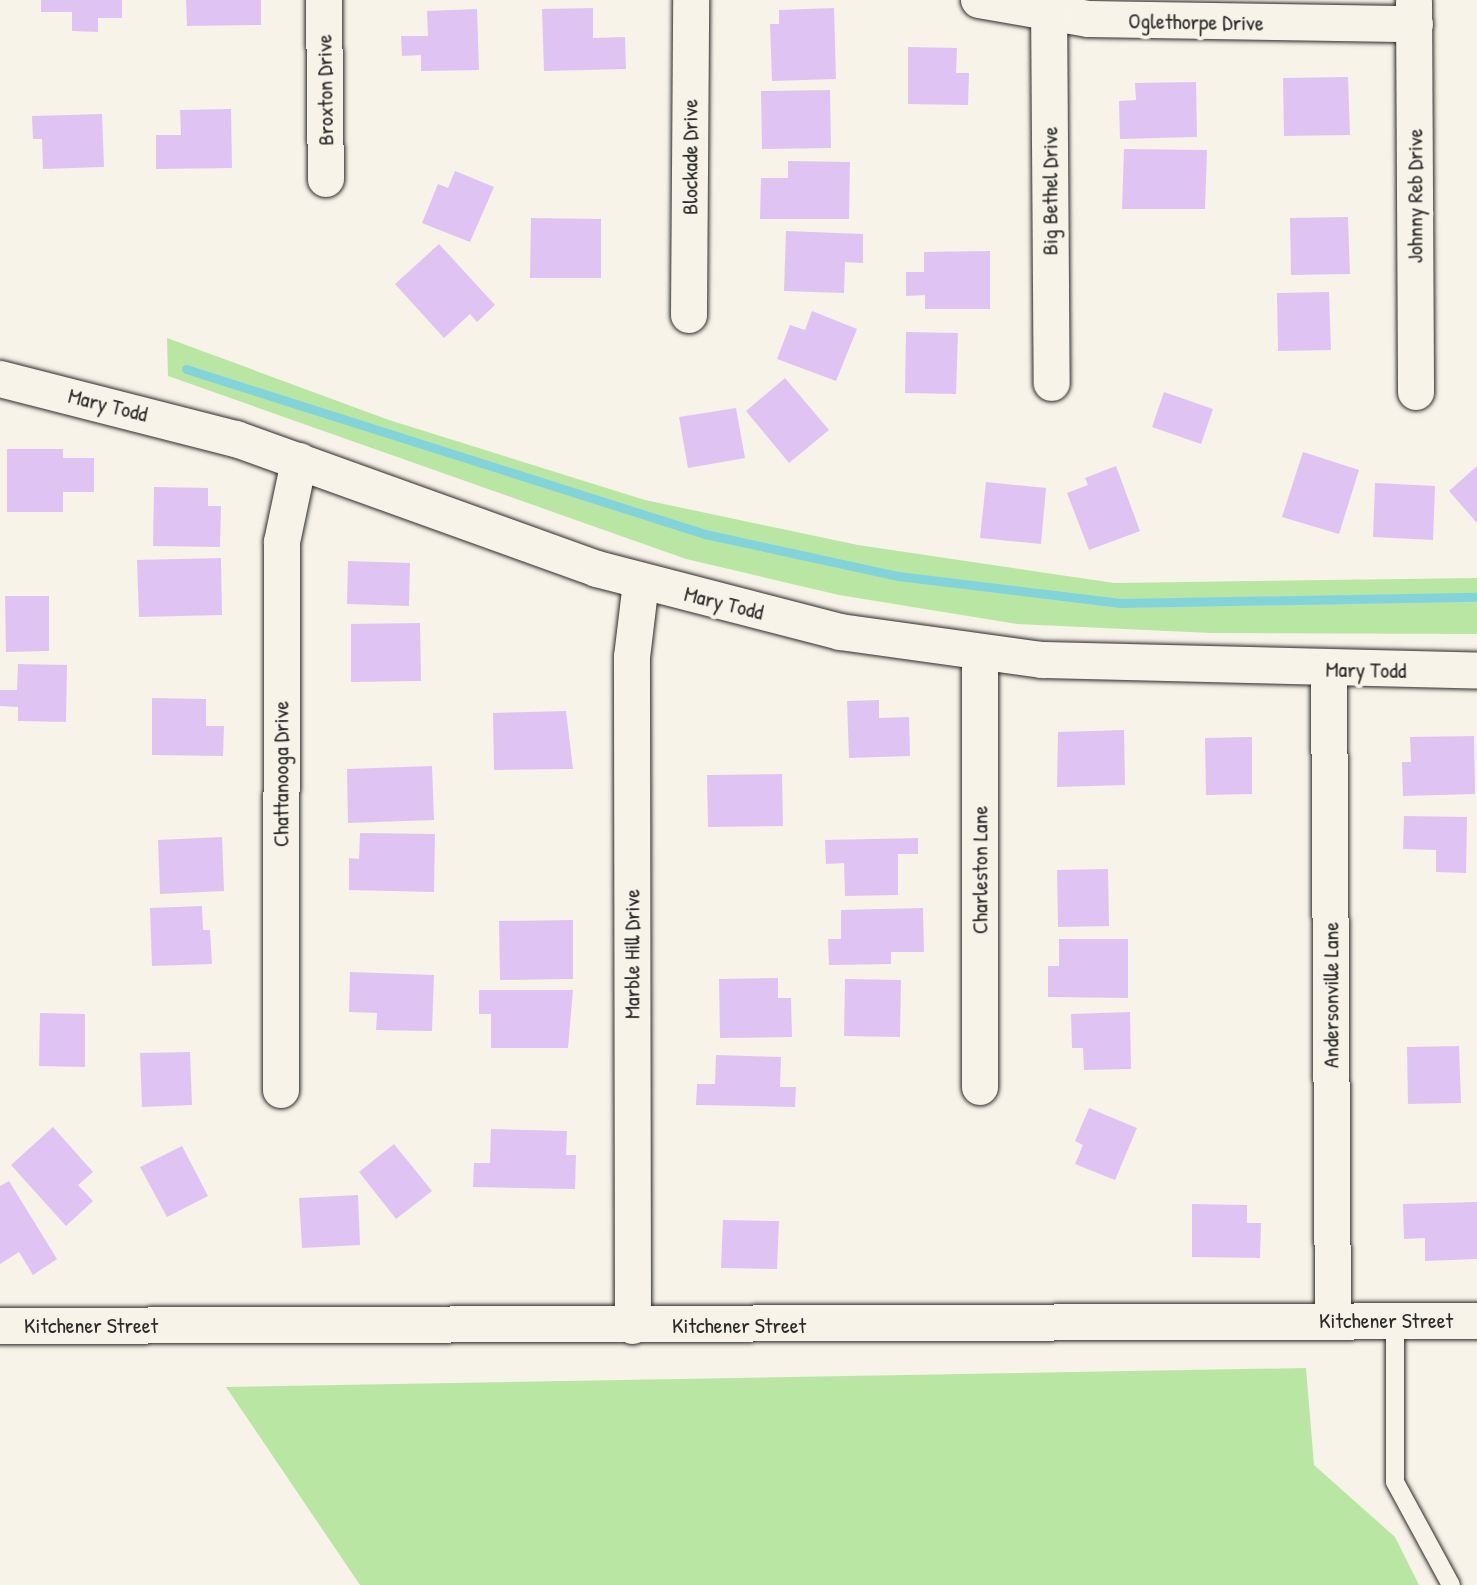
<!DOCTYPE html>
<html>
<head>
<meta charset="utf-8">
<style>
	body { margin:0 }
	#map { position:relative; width:1477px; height:1585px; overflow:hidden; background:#f7f3e8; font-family:"Patrick Hand",sans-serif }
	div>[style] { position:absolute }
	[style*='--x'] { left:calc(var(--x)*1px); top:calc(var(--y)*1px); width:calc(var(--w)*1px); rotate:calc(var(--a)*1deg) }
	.green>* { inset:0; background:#bae6a3 }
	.stream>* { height:9px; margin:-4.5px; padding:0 4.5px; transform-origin:4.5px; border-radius:4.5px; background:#82d4da }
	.building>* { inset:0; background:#dfc4f3 }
	.roads { filter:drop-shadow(0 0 2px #2b2b2b) drop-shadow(0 0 2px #2b2b2b) }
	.service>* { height:18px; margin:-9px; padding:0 9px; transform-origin:9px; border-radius:9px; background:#f7f3e8 }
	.minor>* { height:36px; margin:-18px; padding:0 18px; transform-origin:18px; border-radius:18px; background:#f7f3e8 }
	span { translate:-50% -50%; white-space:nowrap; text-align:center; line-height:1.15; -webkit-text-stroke:8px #f7f3e8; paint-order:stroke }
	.street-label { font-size:22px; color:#2b2b2b }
</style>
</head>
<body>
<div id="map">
	<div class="green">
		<i style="clip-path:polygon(167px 338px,389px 420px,645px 500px,858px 545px,1114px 583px,1477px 578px,1477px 634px,1211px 633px,1017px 624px,839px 595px,686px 559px,168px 376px)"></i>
		<i style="clip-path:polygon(1306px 1368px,1314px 1465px,1395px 1537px,1419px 1585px,360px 1585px,226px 1387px)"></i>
	</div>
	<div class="stream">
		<i style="--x:186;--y:369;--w:545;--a:17.64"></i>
		<i style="--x:705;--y:534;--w:198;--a:12.3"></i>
		<i style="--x:898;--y:576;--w:224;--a:6.9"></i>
		<i style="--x:1120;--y:603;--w:357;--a:-1"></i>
	</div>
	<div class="building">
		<i style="clip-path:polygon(41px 0,122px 0,122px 18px,98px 18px,98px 32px,72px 31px,72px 12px,41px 12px)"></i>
		<i style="clip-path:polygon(186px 0,261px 0,261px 25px,187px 26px)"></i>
		<i style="clip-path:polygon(593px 8px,593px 38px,625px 37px,626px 69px,544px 71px,542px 9px)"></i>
		<i style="clip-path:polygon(834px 8px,836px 79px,772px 81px,770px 24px,779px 24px,779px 10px)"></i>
		<i style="clip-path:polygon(477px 9px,479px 70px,421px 71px,421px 55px,402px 56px,401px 36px,428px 36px,427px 11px)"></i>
		<i style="clip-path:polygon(908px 47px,957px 48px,956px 73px,969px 73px,968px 105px,908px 104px)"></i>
		<i style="clip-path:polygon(1348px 77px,1350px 135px,1284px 136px,1283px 78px)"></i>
		<i style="clip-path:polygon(1196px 82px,1197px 137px,1120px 139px,1119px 101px,1136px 100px,1135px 83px)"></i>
		<i style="clip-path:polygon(830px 90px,831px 148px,762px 149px,761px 91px)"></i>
		<i style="clip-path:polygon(231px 109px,232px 168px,156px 169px,156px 135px,181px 135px,180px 110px)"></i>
		<i style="clip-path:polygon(102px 114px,104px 167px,43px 169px,42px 139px,33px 139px,32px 116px)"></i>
		<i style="clip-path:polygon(1124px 149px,1207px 150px,1205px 209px,1122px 209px)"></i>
		<i style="clip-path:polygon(788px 161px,850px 162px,849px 219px,760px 219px,761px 178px,788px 178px)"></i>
		<i style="clip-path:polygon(455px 171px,494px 187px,470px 242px,422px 223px,438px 184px,448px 188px)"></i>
		<i style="clip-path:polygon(1348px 217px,1350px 274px,1291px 275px,1290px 218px)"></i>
		<i style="clip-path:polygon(531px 218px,601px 219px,601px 278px,530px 278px)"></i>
		<i style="clip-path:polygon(786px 231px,863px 234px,863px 263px,845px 262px,844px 293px,784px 291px)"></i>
		<i style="clip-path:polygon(439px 244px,495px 305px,477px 322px,470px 314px,444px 338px,395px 284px)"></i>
		<i style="clip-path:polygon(990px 251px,990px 309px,925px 309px,925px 295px,906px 296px,906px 272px,924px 272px,924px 252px)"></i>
		<i style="clip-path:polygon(1329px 292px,1331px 350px,1278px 351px,1277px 293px)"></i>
		<i style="clip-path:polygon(812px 311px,857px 329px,836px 381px,777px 359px,790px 325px,805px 330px)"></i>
		<i style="clip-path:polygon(906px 332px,958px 333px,956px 394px,905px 393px)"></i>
		<i style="clip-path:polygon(785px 378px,829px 430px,789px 463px,746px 411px)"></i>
		<i style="clip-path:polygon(1164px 392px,1213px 409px,1201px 444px,1152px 427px)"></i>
		<i style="clip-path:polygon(736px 408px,745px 458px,688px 468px,679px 417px)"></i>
		<i style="clip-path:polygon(7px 449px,63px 449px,63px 458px,94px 458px,94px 492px,63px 492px,63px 512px,7px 512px)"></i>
		<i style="clip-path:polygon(1303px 452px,1359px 470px,1339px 534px,1282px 517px)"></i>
		<i style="clip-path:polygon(1116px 466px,1140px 531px,1089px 550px,1067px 493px,1088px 485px,1085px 478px)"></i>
		<i style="clip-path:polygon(1477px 466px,1477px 523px,1449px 491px)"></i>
		<i style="clip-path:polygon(986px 482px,1046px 488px,1041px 544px,980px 538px)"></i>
		<i style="clip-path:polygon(1375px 483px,1435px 486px,1433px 540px,1373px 537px)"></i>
		<i style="clip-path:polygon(154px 487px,208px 488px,208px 506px,221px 506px,220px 547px,153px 546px)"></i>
		<i style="clip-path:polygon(221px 558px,222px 615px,139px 617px,137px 560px)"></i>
		<i style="clip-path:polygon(348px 561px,410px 563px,409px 606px,347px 604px)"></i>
		<i style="clip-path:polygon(5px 596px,49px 596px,49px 651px,6px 652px)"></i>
		<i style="clip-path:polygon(420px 623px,421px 681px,351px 682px,351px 624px)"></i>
		<i style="clip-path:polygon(18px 664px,67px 665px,66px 722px,18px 721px,18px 707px,0 706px,0 690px,17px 690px)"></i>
		<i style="clip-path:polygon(152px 698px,206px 699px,206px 726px,224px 726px,223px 756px,152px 755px)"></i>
		<i style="clip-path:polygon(879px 700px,879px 718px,909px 717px,910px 756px,849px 758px,847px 701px)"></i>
		<i style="clip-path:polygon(566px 711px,573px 769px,494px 770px,493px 713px)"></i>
		<i style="clip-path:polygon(1124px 730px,1125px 785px,1057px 787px,1058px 732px)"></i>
		<i style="clip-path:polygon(1474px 736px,1475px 794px,1403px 796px,1402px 762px,1411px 762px,1410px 737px)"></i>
		<i style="clip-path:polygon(1252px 737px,1252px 794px,1206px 795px,1205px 738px)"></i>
		<i style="clip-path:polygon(432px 766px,434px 820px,348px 823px,347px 769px)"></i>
		<i style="clip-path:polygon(782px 774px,783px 826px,708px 827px,707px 775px)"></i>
		<i style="clip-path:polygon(1404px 816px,1467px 817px,1466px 873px,1436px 872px,1436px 850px,1403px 849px)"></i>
		<i style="clip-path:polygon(360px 833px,435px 834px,434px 892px,349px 890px,349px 858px,359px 859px)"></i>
		<i style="clip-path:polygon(222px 837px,224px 891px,160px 894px,158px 840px)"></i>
		<i style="clip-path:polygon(918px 838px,918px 854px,898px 854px,898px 895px,845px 896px,844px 863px,826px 864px,825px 840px)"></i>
		<i style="clip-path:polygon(1108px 869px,1109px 926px,1058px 927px,1057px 870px)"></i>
		<i style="clip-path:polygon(202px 906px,203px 930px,210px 930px,212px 964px,152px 966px,150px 908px)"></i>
		<i style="clip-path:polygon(923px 908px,924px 952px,891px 952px,891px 964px,829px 965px,828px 939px,841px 939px,841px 910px)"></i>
		<i style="clip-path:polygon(573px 920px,573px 979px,500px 980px,499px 921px)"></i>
		<i style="clip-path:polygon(1059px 939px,1128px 939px,1128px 998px,1048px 997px,1048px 966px,1059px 966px)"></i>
		<i style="clip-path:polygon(350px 972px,434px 975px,432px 1031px,376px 1030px,377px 1013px,349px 1012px)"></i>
		<i style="clip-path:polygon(778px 978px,778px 998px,791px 998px,792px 1037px,720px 1038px,719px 979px)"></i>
		<i style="clip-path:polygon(845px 979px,901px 980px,900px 1037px,844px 1036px)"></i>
		<i style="clip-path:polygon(479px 990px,573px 990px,568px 1048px,491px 1048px,491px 1014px,479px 1014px)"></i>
		<i style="clip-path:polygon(1130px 1012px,1131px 1069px,1084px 1070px,1083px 1048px,1072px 1048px,1071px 1014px)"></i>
		<i style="clip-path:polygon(40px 1013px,85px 1014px,85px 1067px,39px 1066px)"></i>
		<i style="clip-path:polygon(1459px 1046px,1461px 1103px,1408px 1104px,1407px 1047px)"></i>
		<i style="clip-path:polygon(190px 1052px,192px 1105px,142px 1107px,140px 1053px)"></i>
		<i style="clip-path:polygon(716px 1055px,781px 1057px,780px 1087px,796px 1087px,795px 1107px,696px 1105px,697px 1084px,715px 1084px)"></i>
		<i style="clip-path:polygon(1089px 1108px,1137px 1128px,1115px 1180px,1075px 1164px,1083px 1145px,1075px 1141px)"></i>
		<i style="clip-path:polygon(53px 1127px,93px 1172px,78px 1185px,93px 1201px,66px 1226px,11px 1165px)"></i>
		<i style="clip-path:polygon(491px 1129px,567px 1131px,566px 1155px,576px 1155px,575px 1189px,473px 1187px,474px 1163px,490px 1163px)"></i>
		<i style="clip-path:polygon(394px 1144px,432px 1191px,396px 1219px,359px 1172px)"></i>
		<i style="clip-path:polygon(182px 1146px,208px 1196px,167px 1217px,140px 1167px)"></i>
		<i style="clip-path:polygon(9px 1181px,57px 1259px,33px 1275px,19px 1252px,0 1264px,0 1186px)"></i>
		<i style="clip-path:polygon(358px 1195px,360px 1245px,302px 1248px,299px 1198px)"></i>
		<i style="clip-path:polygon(1477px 1202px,1477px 1259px,1425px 1261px,1425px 1238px,1404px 1239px,1403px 1204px)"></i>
		<i style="clip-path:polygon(1192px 1204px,1247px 1205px,1247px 1223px,1261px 1223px,1260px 1258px,1192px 1257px)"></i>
		<i style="clip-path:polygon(723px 1220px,779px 1221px,777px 1269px,721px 1268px)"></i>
	</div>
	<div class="roads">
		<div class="service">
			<i style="--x:1395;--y:1321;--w:161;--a:90"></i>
			<i style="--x:1395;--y:1482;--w:117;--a:61.5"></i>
		</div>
		<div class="minor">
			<i style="--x:324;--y:0;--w:179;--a:89.4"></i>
			<i style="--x:979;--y:0;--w:111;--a:9.9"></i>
			<i style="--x:1088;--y:19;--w:327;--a:0.9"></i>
			<i style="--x:1049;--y:0;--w:383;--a:89.6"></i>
			<i style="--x:1414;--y:2;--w:390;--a:89.7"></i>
			<i style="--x:689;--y:315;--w:315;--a:-89.6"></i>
			<i style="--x:0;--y:379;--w:244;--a:14.3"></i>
			<i style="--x:236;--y:439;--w:384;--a:19.8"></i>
			<i style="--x:597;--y:569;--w:251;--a:14.5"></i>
			<i style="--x:840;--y:632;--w:204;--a:7.9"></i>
			<i style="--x:1042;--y:660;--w:435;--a:1.4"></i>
			<i style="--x:1329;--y:669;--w:652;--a:89.65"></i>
			<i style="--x:980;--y:1087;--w:434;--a:-90"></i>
			<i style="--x:281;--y:1090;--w:548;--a:-89.9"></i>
			<i style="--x:282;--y:542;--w:83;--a:-78.1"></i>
			<i style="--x:0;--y:1326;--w:1477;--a:-0.19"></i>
			<i style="--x:633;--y:1326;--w:669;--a:-90.09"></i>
			<i style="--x:632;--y:657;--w:75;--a:-83.1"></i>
		</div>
	</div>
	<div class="street-label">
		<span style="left:1196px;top:22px;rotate:1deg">Oglethorpe Drive</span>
		<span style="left:325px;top:90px;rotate:-91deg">Broxton Drive</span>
		<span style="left:690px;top:157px;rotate:-90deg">Blockade Drive</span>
		<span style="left:1050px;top:191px;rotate:-90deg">Big Bethel Drive</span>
		<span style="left:1415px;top:196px;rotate:-90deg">Johnny Reb Drive</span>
		<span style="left:108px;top:405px;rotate:14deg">Mary Todd</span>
		<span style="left:724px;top:603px;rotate:14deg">Mary Todd</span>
		<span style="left:1366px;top:670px;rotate:1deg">Mary Todd</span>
		<span style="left:281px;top:774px;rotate:-90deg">Chattanooga Drive</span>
		<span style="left:980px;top:870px;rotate:-90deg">Charleston Lane</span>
		<span style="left:632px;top:954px;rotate:-90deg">Marble Hill Drive</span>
		<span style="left:1331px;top:995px;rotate:-90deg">Andersonville Lane</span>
		<span style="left:1386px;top:1321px">Kitchener Street</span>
		<span style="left:91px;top:1326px">Kitchener Street</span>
		<span style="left:739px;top:1326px">Kitchener Street</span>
	</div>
</div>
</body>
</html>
